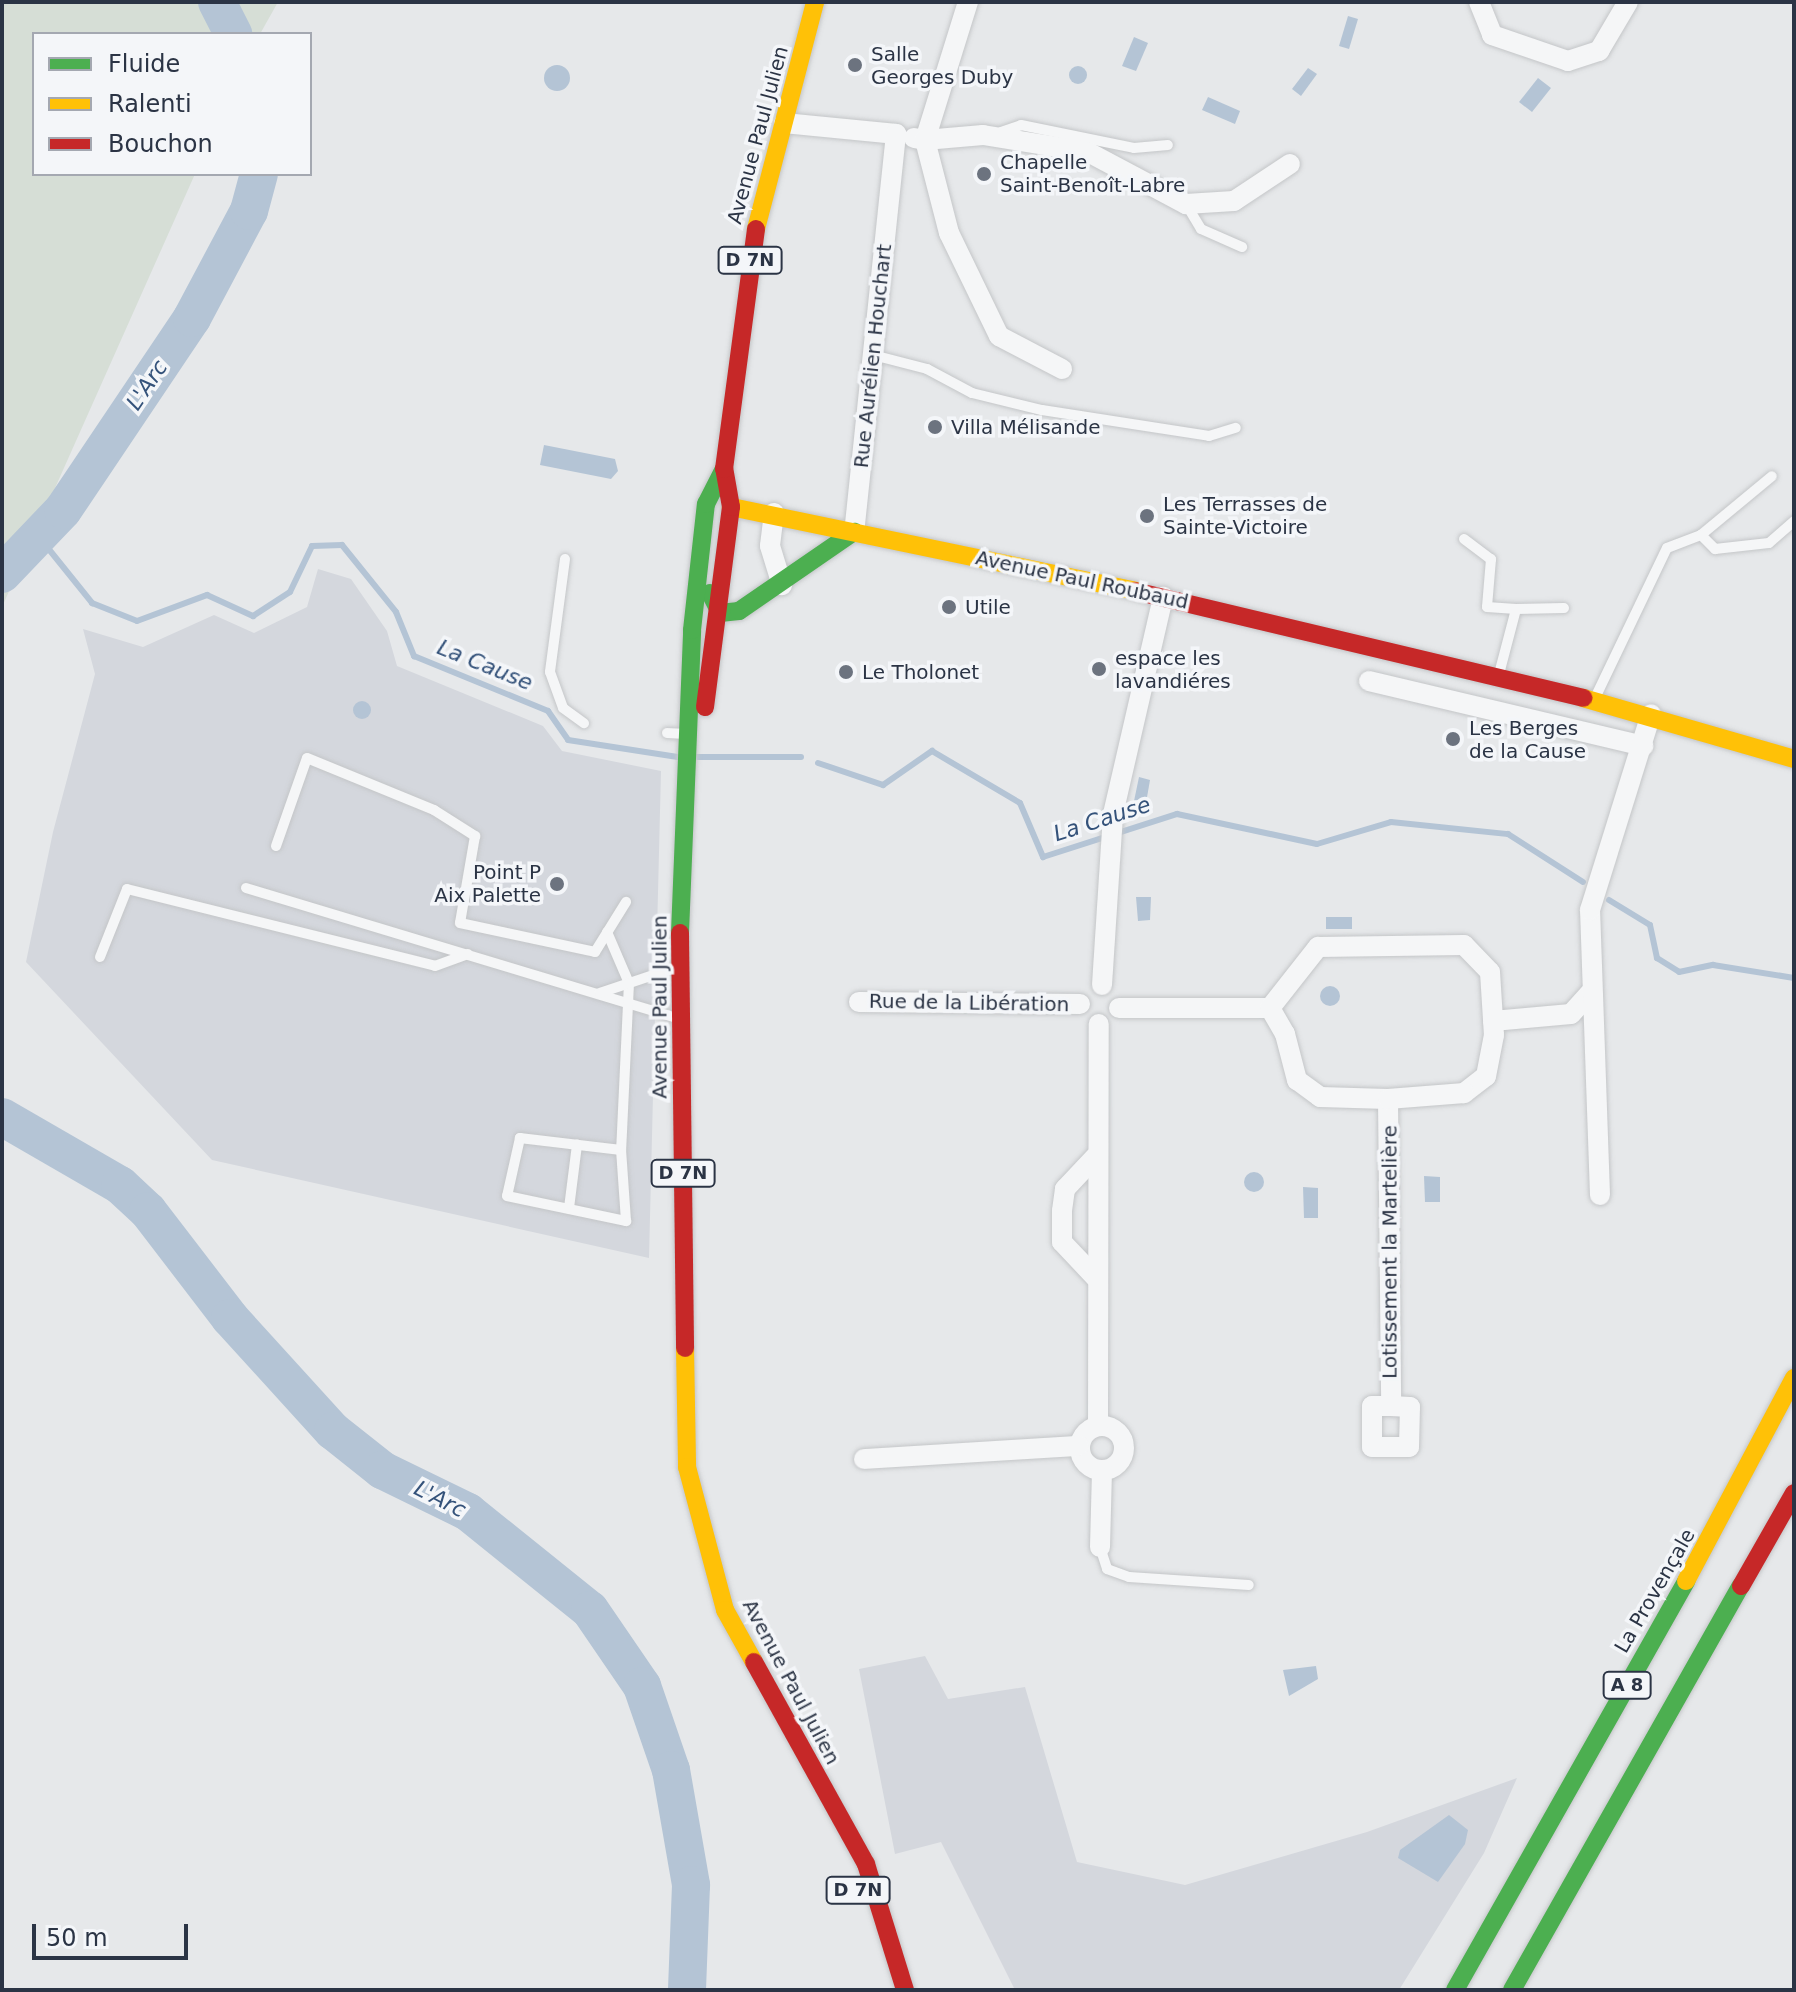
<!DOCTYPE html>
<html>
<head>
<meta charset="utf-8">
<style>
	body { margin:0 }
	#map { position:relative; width:1796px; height:1992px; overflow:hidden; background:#e6e8ea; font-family:"DejaVu Sans",sans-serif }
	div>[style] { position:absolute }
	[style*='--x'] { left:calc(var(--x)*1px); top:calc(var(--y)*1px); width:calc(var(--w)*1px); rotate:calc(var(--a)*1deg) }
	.built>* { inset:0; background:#d4d7dd }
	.green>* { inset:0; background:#d6ded6 }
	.water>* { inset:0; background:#b4c4d5 }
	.round { border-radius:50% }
	.stream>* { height:6px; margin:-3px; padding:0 3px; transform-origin:3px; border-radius:3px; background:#b4c4d5 }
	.river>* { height:38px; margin:-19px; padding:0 19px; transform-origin:19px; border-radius:19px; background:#b4c4d5 }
	.roads { filter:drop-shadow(0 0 2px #c4c6c8) drop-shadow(0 0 2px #c4c6c8) }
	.lane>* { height:10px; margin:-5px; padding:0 5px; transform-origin:5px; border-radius:5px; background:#f5f6f7 }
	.street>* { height:20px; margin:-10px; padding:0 10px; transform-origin:10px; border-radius:10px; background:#f5f6f7 }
	.street>.ring { margin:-10px; padding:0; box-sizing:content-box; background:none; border:20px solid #f5f6f7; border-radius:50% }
	.fast>* { height:18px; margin:-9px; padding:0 9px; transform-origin:9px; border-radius:9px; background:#4caf50 }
	.slow>* { height:18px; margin:-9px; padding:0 9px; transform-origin:9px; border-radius:9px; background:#ffc107 }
	.jam>* { height:18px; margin:-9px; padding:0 9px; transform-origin:9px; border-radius:9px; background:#c62828 }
	.dots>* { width:22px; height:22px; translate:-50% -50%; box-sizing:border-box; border:4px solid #f4f6f9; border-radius:50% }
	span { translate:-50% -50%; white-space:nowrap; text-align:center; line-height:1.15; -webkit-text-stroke:7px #f4f6f9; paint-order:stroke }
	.shield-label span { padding:2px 6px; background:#f4f6f9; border:2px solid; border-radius:6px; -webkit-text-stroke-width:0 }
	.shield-label { font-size:18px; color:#2b3445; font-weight:700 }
	.poi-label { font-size:20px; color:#2b3445 }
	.left { translate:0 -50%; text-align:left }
	.right { translate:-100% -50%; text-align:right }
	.street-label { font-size:20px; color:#2b3445 }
	.water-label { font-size:22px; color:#34527a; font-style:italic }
	.frame { position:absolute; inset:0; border:4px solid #2b3445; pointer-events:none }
	.legend { position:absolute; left:32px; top:32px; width:280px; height:144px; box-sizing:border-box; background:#f4f6f9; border:2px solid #a4a8b1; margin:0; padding:10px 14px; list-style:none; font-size:24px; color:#2b3445 }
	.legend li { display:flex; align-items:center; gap:16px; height:40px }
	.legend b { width:40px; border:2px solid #a4a8b1 }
	.scale { position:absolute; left:32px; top:1924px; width:156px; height:36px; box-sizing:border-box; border:4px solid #2b3445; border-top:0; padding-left:10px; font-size:24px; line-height:28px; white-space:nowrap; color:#2b3445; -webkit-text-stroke:6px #f4f6f9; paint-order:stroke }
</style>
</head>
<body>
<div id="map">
	<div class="built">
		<i style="clip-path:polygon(318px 569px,351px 579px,387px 631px,397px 666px,543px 726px,562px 751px,661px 771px,649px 1258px,212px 1160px,26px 962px,53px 832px,95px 674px,83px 629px,143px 647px,214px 615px,254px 633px,307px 607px)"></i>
		<i style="clip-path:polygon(925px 1656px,948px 1699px,1025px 1687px,1077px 1862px,1185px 1885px,1367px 1832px,1517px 1778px,1484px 1853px,1399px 1990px,1015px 1990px,941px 1842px,895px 1854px,859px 1669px)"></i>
	</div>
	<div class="green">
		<i style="clip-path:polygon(2px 2px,278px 2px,260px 34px,34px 34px,34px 174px,195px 174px,2px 607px)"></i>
	</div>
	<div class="water">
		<i style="clip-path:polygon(1348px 16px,1358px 19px,1349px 49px,1339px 46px)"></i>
		<i style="clip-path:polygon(1134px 37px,1148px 43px,1136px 71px,1122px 66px)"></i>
		<i class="round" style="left:544px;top:65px;width:26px;height:26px"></i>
		<i class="round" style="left:1069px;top:66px;width:18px;height:18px"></i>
		<i style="clip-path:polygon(1308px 68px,1317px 74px,1301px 96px,1292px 89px)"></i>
		<i style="clip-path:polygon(1538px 78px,1551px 88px,1532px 112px,1519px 102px)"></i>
		<i style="clip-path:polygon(1208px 97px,1240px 111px,1235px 124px,1202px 110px)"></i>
		<i style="clip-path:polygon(544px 445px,615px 459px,618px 471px,611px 479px,540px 465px)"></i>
		<i class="round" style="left:353px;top:701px;width:18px;height:18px"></i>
		<i style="clip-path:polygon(1139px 777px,1150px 780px,1146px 803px,1134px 801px)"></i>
		<i style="clip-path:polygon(1136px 897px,1151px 897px,1150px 920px,1138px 921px)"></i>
		<i style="clip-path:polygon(1326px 917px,1352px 917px,1352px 929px,1326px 929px)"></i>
		<i class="round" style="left:1320px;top:986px;width:20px;height:20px"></i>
		<i class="round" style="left:1244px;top:1172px;width:20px;height:20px"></i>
		<i style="clip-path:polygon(1424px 1176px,1440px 1177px,1440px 1202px,1425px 1202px)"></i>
		<i style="clip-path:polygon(1303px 1187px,1318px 1188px,1318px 1218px,1304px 1218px)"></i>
		<i style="clip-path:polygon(1316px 1666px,1318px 1679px,1289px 1696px,1283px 1670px)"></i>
		<i style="clip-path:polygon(1449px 1815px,1468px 1830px,1465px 1844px,1438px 1882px,1398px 1858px,1400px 1850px)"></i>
	</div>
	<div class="stream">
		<i style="--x:39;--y:537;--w:85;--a:51.2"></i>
		<i style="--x:92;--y:603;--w:48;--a:21.8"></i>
		<i style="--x:137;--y:621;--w:75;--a:-20.4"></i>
		<i style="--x:207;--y:595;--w:51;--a:24.5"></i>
		<i style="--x:253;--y:616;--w:44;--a:-33"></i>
		<i style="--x:290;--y:592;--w:51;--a:-64.4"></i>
		<i style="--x:312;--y:546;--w:30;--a:-2"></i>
		<i style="--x:342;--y:545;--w:86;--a:51.1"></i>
		<i style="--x:396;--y:612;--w:48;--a:67.8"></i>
		<i style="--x:414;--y:656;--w:145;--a:22.3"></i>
		<i style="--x:548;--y:711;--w:35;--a:55"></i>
		<i style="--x:568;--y:740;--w:111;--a:8.8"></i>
		<i style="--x:697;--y:757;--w:104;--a:0"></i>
		<i style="--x:818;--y:763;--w:69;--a:18.7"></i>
		<i style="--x:883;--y:785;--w:60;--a:-34.8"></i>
		<i style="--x:932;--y:751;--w:102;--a:30.6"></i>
		<i style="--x:1020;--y:803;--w:59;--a:66.9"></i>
		<i style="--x:1043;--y:857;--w:141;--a:-17.8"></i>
		<i style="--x:1177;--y:814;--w:143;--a:12.1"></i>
		<i style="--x:1317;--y:844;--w:77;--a:-16.6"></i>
		<i style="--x:1391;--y:822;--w:118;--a:5.9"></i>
		<i style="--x:1508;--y:834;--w:89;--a:32.6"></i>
		<i style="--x:1609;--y:900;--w:48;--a:31.4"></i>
		<i style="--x:1650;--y:925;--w:34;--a:78"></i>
		<i style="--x:1657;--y:958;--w:26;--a:32"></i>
		<i style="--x:1679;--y:972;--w:35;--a:-12"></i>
		<i style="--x:1713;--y:965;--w:82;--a:9.1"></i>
	</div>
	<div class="river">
		<i style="--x:217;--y:2;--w:36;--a:63"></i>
		<i style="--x:2;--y:574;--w:88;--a:-46.4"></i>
		<i style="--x:63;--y:510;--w:231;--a:-56.1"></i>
		<i style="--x:192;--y:318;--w:121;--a:-62"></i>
		<i style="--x:249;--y:211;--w:38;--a:-75"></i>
		<i style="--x:2;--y:1117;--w:136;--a:30"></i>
		<i style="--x:120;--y:1185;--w:38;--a:43"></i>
		<i style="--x:148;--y:1211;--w:135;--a:52.5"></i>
		<i style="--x:230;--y:1318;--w:153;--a:47.7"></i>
		<i style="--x:333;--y:1431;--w:63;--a:38.5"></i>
		<i style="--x:382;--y:1470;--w:96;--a:26"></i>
		<i style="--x:468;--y:1512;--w:156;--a:38.8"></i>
		<i style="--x:590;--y:1610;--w:92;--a:55.6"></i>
		<i style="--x:642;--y:1686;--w:89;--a:71"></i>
		<i style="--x:671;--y:1770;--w:117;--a:80.1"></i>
		<i style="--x:691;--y:1885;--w:105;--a:92.2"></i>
	</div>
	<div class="roads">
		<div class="lane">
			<i style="--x:1001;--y:132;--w:21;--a:-19"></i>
			<i style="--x:1021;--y:125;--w:115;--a:11.5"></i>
			<i style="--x:1134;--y:148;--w:34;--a:-5"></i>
			<i style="--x:1186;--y:204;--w:29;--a:59"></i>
			<i style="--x:1201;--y:229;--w:45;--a:23.7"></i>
			<i style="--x:873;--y:355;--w:56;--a:14.5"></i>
			<i style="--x:927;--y:369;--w:51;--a:28.1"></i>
			<i style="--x:972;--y:393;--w:72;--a:13.7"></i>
			<i style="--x:1042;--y:410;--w:169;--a:8.8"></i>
			<i style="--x:1209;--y:436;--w:28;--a:-17"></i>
			<i style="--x:1701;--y:535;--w:92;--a:-39.7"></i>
			<i style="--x:1464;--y:539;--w:34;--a:37"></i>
			<i style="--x:1491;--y:559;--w:48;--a:94.8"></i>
			<i style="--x:1487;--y:607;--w:29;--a:4"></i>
			<i style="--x:565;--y:559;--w:114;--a:97.6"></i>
			<i style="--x:550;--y:672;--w:38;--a:70"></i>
			<i style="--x:563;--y:708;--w:26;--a:36"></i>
			<i style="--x:1499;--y:674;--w:67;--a:-75.3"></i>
			<i style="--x:1516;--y:609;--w:48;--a:-1.2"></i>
			<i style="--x:1595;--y:698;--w:166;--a:-64.4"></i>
			<i style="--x:1667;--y:548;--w:36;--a:-21"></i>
			<i style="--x:1701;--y:535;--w:20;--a:45"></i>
			<i style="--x:1715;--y:549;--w:54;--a:-6.3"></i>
			<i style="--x:1769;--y:543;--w:33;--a:-41"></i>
			<i style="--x:667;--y:733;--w:19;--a:3"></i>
			<i style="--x:276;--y:846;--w:93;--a:-70.6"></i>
			<i style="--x:307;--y:758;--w:137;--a:22.3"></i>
			<i style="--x:434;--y:810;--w:49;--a:32.4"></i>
			<i style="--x:475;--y:836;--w:88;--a:99.8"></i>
			<i style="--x:460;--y:923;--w:138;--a:12.1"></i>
			<i style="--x:595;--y:952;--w:59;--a:-58.2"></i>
			<i style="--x:246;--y:888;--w:449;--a:16.8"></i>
			<i style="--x:607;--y:932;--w:56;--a:66.7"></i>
			<i style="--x:629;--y:983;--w:167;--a:92.7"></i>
			<i style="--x:621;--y:1150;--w:102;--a:-173.2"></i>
			<i style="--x:520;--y:1138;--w:59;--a:102.6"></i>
			<i style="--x:507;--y:1196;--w:122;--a:11.9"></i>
			<i style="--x:626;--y:1221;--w:71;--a:-94"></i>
			<i style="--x:100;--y:957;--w:73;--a:-68.3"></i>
			<i style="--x:127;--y:889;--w:317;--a:14"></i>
			<i style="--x:435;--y:966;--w:35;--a:-20"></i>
			<i style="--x:600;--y:993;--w:78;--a:-18.7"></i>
			<i style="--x:569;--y:1208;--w:64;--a:-82.8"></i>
			<i style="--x:1100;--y:1547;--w:23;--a:72"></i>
			<i style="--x:1107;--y:1569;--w:23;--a:20"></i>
			<i style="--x:1129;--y:1577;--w:120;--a:3.8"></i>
		</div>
		<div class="street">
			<i style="--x:1479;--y:2;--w:35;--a:68"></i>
			<i style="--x:1492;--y:35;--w:80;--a:18.9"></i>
			<i style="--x:1568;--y:61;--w:33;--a:-18"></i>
			<i style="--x:1599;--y:51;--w:57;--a:-59.4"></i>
			<i style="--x:784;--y:123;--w:113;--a:5.6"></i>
			<i style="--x:896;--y:134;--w:400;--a:96"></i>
			<i style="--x:914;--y:138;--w:11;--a:10"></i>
			<i style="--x:925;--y:140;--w:145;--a:-72.7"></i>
			<i style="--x:1062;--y:369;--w:71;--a:-152.4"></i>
			<i style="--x:999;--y:336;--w:114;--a:-115.9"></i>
			<i style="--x:949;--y:233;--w:96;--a:-104.5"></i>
			<i style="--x:925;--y:140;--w:58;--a:-4.9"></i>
			<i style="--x:983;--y:135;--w:106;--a:9.2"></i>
			<i style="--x:1088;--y:152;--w:111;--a:28"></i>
			<i style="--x:1186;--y:204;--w:48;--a:-3.6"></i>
			<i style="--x:1234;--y:201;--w:67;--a:-33.5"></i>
			<i style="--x:774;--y:513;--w:33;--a:97"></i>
			<i style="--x:770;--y:546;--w:41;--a:72.9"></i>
			<i style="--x:1369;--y:681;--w:282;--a:13.3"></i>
			<i style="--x:1102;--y:985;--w:171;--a:-86.3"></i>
			<i style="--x:1113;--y:814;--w:223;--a:-77"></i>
			<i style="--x:859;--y:1002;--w:221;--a:0.5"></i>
			<i style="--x:1119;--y:1008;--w:151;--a:0"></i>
			<i style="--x:1270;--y:1008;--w:30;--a:60"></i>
			<i style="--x:1285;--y:1034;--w:48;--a:75.4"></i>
			<i style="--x:1297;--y:1080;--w:29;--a:36"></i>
			<i style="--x:1320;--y:1097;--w:68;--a:1.7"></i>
			<i style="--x:1388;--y:1099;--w:307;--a:89.4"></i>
			<i style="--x:1391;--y:1406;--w:19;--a:180"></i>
			<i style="--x:1372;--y:1406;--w:41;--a:90"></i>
			<i style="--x:1372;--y:1447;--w:37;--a:0"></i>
			<i style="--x:1409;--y:1447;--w:40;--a:-88.6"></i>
			<i style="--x:1410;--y:1407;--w:19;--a:-177"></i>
			<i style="--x:1270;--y:1008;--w:78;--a:-51.8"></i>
			<i style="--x:1318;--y:947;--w:146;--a:-0.8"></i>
			<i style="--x:1464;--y:945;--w:37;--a:46"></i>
			<i style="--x:1490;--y:972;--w:63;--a:86.4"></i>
			<i style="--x:1494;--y:1035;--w:42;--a:101"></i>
			<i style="--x:1486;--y:1076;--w:28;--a:142"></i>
			<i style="--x:1464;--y:1093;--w:76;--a:175.5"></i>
			<i style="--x:1493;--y:1021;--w:78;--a:-5.1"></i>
			<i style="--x:1571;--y:1014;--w:28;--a:-48"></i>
			<i style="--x:1095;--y:1157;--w:44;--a:133.2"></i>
			<i style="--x:1065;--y:1189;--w:22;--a:98"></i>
			<i style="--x:1062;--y:1211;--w:31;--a:90"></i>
			<i style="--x:1062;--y:1242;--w:50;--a:46.6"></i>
			<i style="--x:1600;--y:1195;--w:285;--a:-92"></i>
			<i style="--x:1590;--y:910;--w:205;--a:-72.7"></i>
			<i class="ring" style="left:1080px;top:1426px;width:24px;height:24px"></i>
			<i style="--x:1098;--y:1426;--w:402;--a:-89.9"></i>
			<i style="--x:864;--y:1459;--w:215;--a:-3.5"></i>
			<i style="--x:1100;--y:1547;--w:77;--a:-88.5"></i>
		</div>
		<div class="fast">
			<i style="--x:710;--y:593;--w:22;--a:63"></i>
			<i style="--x:720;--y:613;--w:19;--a:-6"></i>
			<i style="--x:739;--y:611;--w:140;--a:-34.5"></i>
			<i style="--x:680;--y:933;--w:303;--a:-87.7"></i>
			<i style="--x:692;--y:630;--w:127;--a:-83.7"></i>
			<i style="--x:706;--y:504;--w:39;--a:-63"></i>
			<i style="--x:1455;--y:1990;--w:470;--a:-60.5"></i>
			<i style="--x:1512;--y:1990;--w:464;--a:-60.5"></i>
		</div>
		<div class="slow">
			<i style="--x:756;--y:229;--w:235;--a:-75.4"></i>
			<i style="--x:731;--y:507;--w:413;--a:11.7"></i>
			<i style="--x:1583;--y:698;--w:220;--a:16.1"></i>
			<i style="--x:685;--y:1348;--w:119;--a:89"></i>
			<i style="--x:687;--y:1467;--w:148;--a:75.1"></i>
			<i style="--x:725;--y:1610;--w:60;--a:60.9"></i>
			<i style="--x:1686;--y:1581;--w:230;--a:-62"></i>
		</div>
		<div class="jam">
			<i style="--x:1135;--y:591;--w:461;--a:13.4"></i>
			<i style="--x:705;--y:707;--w:202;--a:-82.6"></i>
			<i style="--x:731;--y:507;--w:39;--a:-100"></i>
			<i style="--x:724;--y:469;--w:242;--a:-82.4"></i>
			<i style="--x:680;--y:933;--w:415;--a:89.3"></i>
			<i style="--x:1741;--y:1586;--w:107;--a:-60.3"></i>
			<i style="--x:754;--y:1662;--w:231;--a:61"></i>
			<i style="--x:866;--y:1864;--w:132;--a:72.8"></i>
		</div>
	</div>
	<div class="dots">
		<i style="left:855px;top:65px;background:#6c737f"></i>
		<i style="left:984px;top:174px;background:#6c737f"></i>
		<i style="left:935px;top:427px;background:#6c737f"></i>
		<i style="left:1147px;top:516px;background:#6c737f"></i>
		<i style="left:949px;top:607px;background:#6c737f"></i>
		<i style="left:1099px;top:669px;background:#6c737f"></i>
		<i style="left:846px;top:672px;background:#6c737f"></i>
		<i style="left:1453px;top:739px;background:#6c737f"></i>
		<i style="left:557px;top:884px;background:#6c737f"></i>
	</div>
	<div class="shield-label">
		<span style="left:750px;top:260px">D 7N</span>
		<span style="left:683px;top:1173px">D 7N</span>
		<span style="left:1627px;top:1685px">A 8</span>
		<span style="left:858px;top:1890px">D 7N</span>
	</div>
	<div class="poi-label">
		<span class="left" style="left:871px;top:66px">Salle<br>Georges Duby</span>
		<span class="left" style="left:1000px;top:174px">Chapelle<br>Saint-Benoît-Labre</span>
		<span class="left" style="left:951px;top:427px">Villa Mélisande</span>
		<span class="left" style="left:1163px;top:516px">Les Terrasses de<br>Sainte-Victoire</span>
		<span class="left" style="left:965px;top:607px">Utile</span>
		<span class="left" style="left:1115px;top:670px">espace les<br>lavandiéres</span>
		<span class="left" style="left:862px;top:672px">Le Tholonet</span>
		<span class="left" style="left:1469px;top:740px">Les Berges<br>de la Cause</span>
		<span class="right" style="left:541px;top:884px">Point P<br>Aix Palette</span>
	</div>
	<div class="street-label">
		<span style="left:758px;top:135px;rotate:-75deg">Avenue Paul Julien</span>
		<span style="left:873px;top:356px;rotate:-84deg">Rue Aurélien Houchart</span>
		<span style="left:1082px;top:580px;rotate:12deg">Avenue Paul Roubaud</span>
		<span style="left:969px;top:1003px;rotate:1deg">Rue de la Libération</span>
		<span style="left:660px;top:1007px;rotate:-90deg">Avenue Paul Julien</span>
		<span style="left:1390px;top:1252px;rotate:-90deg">Lotissement la Martelière</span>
		<span style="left:1655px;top:1591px;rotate:-60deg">La Provençale</span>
		<span style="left:791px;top:1682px;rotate:62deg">Avenue Paul Julien</span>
	</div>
	<div class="water-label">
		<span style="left:147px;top:385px;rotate:-56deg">L'Arc</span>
		<span style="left:485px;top:665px;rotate:22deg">La Cause</span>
		<span style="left:1102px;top:819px;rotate:-18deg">La Cause</span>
		<span style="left:440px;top:1499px;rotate:27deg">L'Arc</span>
	</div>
	<div class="frame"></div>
	<ul class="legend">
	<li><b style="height:10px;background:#4caf50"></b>Fluide</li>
	<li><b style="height:10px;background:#ffc107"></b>Ralenti</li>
	<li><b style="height:10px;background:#c62828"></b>Bouchon</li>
	</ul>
	<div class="scale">50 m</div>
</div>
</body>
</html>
